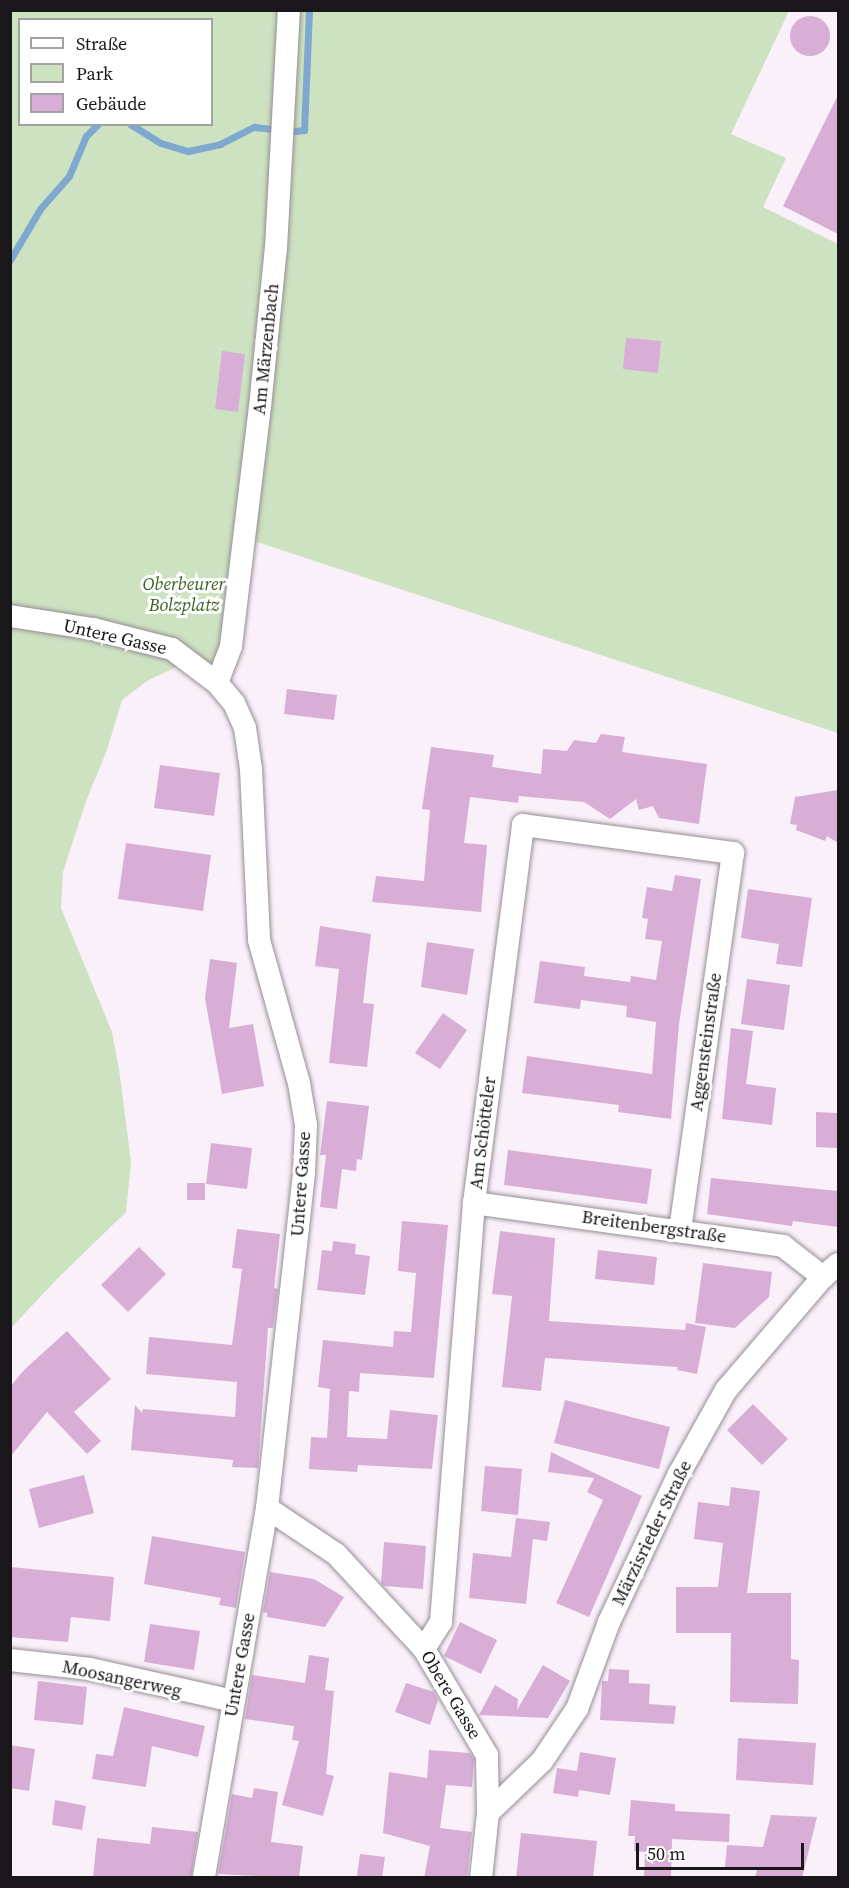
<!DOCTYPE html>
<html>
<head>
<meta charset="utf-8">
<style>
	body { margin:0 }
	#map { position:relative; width:849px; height:1888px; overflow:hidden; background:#f9f0f9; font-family:"Source Serif 4",serif }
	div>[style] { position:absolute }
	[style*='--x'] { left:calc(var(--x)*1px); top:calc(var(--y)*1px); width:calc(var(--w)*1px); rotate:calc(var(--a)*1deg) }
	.green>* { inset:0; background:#cde2c0 }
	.stream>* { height:7px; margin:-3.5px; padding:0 3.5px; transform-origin:3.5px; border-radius:3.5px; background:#7ea8cf }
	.building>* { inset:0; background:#d8aed7 }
	.round { border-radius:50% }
	.roads { filter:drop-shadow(0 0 2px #968e95) drop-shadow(0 0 2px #968e95) }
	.street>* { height:22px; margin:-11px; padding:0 11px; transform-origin:11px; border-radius:11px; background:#fff }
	span { translate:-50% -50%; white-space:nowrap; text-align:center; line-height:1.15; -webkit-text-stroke:6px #fff; paint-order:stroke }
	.street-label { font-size:18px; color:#1a171a }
	.park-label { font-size:18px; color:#3e6220; font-style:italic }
	.frame { position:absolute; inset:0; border:12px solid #1a171a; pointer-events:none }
	.legend { position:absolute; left:18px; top:18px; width:195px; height:108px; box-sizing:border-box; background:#fff; border:2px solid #a3a2a3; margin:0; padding:8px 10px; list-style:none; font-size:18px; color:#1a171a }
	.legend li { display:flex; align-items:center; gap:12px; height:30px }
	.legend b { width:30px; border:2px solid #a3a2a3 }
	.scale { position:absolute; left:636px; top:1843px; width:168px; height:27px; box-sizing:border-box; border:3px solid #1a171a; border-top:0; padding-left:8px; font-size:18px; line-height:21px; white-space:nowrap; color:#1a171a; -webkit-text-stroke:4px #fff; paint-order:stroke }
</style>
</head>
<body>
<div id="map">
	<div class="green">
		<i style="clip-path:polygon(evenodd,11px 11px,285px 11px,266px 299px,216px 675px,199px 662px,11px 612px,11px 11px,20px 20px,212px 20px,212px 124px,20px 124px,20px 20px)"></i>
		<i style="clip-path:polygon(295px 11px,789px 11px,731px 134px,786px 158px,763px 207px,838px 244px,838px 733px,248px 539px)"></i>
		<i style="clip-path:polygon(11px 622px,90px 635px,184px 663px,147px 681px,122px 700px,107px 750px,86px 801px,63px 872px,61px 908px,112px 1032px,119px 1069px,131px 1162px,126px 1212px,57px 1279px,11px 1328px)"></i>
	</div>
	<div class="stream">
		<i style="--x:130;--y:124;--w:36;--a:32"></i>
		<i style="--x:161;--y:143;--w:28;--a:17"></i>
		<i style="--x:188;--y:151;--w:33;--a:-12"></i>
		<i style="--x:220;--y:144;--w:38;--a:-27"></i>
		<i style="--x:254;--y:127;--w:18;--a:6"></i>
		<i style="--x:295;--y:131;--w:9;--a:-6"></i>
		<i style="--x:304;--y:130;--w:120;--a:-87.6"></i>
		<i style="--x:10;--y:260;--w:59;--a:-59.5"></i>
		<i style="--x:40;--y:209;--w:44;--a:-48.7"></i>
		<i style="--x:69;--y:176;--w:43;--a:-67"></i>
		<i style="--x:86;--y:136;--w:17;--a:-45"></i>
	</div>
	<div class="building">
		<i class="round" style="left:790px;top:16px;width:40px;height:40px"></i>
		<i style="clip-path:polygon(838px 95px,838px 234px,783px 206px)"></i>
		<i style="clip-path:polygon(626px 338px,661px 341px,658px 373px,623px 369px)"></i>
		<i style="clip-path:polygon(222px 351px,245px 354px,238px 412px,215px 409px)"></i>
		<i style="clip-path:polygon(287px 689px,337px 695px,334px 720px,284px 714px)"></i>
		<i style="clip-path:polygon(601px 734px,625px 737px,622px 752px,707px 764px,699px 824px,659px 818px,653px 806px,639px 810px,636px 799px,610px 819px,584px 802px,519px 796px,518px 803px,470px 797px,464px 843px,487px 845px,481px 912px,372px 902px,376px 876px,424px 881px,430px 810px,422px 809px,431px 747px,494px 755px,492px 767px,541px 774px,543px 749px,567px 751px,574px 740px,596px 743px)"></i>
		<i style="clip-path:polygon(160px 765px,220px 773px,214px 816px,154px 808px)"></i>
		<i style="clip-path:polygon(838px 790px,838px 843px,827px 836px,825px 841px,796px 830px,797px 825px,790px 824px,795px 797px)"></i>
		<i style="clip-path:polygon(126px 843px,211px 855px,203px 911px,118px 899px)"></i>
		<i style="clip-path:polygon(675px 875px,701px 879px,679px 1024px,671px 1119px,618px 1112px,619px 1105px,522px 1093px,527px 1056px,652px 1074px,656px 1022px,626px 1017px,627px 1006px,581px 1000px,580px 1009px,534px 1003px,540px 961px,585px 967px,584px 976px,630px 982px,631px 976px,656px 980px,662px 941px,645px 939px,648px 919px,642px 918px,647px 887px,672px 891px)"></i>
		<i style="clip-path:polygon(748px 889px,812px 898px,802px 967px,776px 964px,779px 944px,741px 938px)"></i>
		<i style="clip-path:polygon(320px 926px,371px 934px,363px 1003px,374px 1004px,367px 1067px,329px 1063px,339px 969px,315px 966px)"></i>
		<i style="clip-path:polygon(427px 942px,474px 949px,467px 995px,421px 987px)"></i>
		<i style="clip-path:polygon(210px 959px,237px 963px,229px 1028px,253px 1024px,264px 1086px,222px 1094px,205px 998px)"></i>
		<i style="clip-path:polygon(747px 979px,790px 985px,784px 1030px,741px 1024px)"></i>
		<i style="clip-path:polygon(443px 1013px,467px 1030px,440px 1069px,415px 1053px)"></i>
		<i style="clip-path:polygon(731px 1028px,753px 1031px,746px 1084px,776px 1088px,772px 1125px,722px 1119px)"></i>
		<i style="clip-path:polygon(327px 1101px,369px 1106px,362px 1160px,357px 1159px,356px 1171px,342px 1169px,337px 1209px,320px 1207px,326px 1155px,320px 1155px)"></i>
		<i style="clip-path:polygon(816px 1112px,838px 1113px,838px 1148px,816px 1147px)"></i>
		<i style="clip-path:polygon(211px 1143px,252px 1148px,247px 1189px,206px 1184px)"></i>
		<i style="clip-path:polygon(508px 1150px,652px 1169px,647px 1204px,504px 1185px)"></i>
		<i style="clip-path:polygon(711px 1178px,838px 1191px,838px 1227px,793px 1221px,792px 1226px,707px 1214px)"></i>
		<i style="clip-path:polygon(187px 1183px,205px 1183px,205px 1200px,187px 1200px)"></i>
		<i style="clip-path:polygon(402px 1221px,448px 1225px,434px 1378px,360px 1373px,359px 1392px,349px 1391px,347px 1437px,387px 1439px,390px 1410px,438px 1415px,432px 1469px,358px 1465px,357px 1472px,309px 1469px,311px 1437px,327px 1438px,330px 1389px,318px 1387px,323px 1340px,393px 1347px,394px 1331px,411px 1332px,416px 1273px,398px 1271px)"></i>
		<i style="clip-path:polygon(237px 1229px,280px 1234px,274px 1288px,278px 1289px,273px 1328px,268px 1328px,258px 1468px,232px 1467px,233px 1460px,131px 1450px,135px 1405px,142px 1413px,143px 1409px,235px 1417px,237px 1382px,146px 1374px,149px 1337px,232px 1345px,242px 1269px,232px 1268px)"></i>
		<i style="clip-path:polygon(500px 1231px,555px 1238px,549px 1321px,685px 1330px,686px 1323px,706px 1327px,697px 1374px,677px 1370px,678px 1367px,545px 1358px,541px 1391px,502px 1387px,512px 1296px,492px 1294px)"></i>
		<i style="clip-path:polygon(333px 1241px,356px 1244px,355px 1254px,370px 1256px,365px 1295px,317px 1290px,322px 1250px,332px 1251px)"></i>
		<i style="clip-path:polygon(139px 1247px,166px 1274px,128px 1312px,101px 1285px)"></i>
		<i style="clip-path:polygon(598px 1250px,657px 1257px,654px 1285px,595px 1279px)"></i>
		<i style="clip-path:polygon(703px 1263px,772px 1272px,769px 1297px,735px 1328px,695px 1323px)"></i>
		<i style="clip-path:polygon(67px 1331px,111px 1379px,74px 1412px,101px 1441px,87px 1454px,47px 1412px,10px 1457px,10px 1387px,24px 1370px)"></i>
		<i style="clip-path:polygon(565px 1400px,670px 1427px,659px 1469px,554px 1443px)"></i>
		<i style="clip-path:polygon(753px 1404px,788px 1439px,762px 1465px,727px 1430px)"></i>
		<i style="clip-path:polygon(551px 1452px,642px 1496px,589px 1617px,556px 1603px,603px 1500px,587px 1492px,594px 1478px,548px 1472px)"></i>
		<i style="clip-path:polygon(485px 1466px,522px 1469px,518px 1515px,481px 1511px)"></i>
		<i style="clip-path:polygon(84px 1475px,94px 1513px,39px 1528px,29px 1489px)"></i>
		<i style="clip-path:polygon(731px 1487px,760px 1491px,747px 1593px,791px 1593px,791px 1659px,799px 1660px,798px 1704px,730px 1702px,731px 1633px,676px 1633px,676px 1587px,718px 1587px,723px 1543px,694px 1539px,698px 1502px,729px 1506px)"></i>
		<i style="clip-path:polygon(516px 1518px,550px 1522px,547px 1541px,533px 1539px,526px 1604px,469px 1598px,473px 1553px,511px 1557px)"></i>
		<i style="clip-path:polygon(152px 1536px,245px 1552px,236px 1608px,219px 1605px,221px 1598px,144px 1584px)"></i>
		<i style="clip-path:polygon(384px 1542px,426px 1546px,423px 1589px,384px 1586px,381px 1583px)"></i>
		<i style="clip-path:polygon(10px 1567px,114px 1577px,110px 1621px,71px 1617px,68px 1642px,10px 1637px)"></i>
		<i style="clip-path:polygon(270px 1572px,314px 1579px,344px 1597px,325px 1627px,267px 1617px,267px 1613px,263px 1612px)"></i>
		<i style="clip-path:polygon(460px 1622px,497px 1640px,481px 1674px,444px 1656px)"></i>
		<i style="clip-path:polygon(150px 1624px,200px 1631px,194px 1670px,144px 1662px)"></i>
		<i style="clip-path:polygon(309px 1655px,329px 1658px,325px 1690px,334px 1691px,326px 1774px,334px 1776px,323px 1816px,282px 1805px,299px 1741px,292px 1740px,294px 1726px,245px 1719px,252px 1675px,305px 1683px)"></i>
		<i style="clip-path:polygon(543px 1665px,570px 1681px,548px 1718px,479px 1715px,495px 1685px,518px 1699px,517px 1710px)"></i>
		<i style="clip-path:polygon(609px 1669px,629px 1670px,629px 1683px,650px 1684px,649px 1704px,676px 1706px,674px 1724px,600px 1720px,602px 1681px,608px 1681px)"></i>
		<i style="clip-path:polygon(38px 1681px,87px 1687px,83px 1725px,34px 1720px)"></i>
		<i style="clip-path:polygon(406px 1683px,434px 1692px,438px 1700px,430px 1725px,395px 1712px)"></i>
		<i style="clip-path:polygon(124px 1707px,205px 1726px,198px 1757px,152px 1746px,146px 1787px,92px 1779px,96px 1754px,113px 1756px)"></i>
		<i style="clip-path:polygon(738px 1738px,816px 1743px,813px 1785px,736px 1780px)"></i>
		<i style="clip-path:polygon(10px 1745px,35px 1749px,29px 1791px,10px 1788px)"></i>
		<i style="clip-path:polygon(429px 1750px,470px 1753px,474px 1759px,472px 1787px,446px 1785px,440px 1828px,472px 1832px,467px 1878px,424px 1878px,430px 1846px,383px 1833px,389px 1772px,427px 1778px)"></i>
		<i style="clip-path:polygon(580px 1752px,616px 1758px,610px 1795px,579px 1790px,578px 1797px,553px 1793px,557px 1768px,577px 1771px)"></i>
		<i style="clip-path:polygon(254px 1788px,278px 1792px,271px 1842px,303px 1846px,299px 1878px,218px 1874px,232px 1794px,252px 1798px)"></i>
		<i style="clip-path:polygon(55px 1800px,86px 1806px,82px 1830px,52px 1825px)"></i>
		<i style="clip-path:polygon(631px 1800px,675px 1804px,675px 1811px,730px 1814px,729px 1842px,672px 1839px,671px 1878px,644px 1878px,645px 1852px,634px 1851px,635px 1836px,628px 1836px)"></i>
		<i style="clip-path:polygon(771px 1815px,817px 1817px,802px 1878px,755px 1878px,757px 1870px,725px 1867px,727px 1845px,763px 1847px)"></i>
		<i style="clip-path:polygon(152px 1827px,198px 1832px,191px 1878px,93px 1878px,97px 1838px,150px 1844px)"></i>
		<i style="clip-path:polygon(521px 1833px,597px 1841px,593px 1878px,516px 1878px)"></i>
		<i style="clip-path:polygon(360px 1854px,385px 1857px,382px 1878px,357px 1876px)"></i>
	</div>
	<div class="roads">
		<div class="street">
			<i style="--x:10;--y:616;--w:84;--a:8.9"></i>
			<i style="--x:93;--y:629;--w:81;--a:14.2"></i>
			<i style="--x:172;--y:649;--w:56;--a:37.1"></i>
			<i style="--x:217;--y:683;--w:26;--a:50"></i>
			<i style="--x:234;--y:703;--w:27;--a:66"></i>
			<i style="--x:245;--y:728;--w:41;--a:81.7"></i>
			<i style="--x:251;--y:769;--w:171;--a:87.3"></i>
			<i style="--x:259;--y:940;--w:148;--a:74.4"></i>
			<i style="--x:299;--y:1083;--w:43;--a:80.5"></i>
			<i style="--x:306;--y:1125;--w:48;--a:92.4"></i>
			<i style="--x:304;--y:1173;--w:337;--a:96.3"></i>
			<i style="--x:267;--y:1508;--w:375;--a:99.7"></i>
			<i style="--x:217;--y:683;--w:40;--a:-69"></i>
			<i style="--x:231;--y:646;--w:241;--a:-83.1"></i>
			<i style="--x:260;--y:407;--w:160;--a:-84.3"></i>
			<i style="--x:276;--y:248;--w:238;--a:-86.9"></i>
			<i style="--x:474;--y:1203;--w:312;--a:7.9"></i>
			<i style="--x:783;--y:1246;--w:51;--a:37.8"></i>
			<i style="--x:267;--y:1508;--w:83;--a:33.7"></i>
			<i style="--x:336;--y:1554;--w:129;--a:47.2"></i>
			<i style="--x:424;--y:1649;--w:123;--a:59.3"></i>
			<i style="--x:487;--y:1755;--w:58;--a:89"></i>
			<i style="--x:488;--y:1813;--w:65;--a:96.1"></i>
			<i style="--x:424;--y:1649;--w:32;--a:-58"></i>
			<i style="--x:441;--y:1622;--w:420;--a:-85.5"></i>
			<i style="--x:474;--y:1203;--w:381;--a:-82.6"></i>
			<i style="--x:523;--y:825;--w:212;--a:7.6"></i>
			<i style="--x:733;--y:853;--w:382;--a:98"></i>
			<i style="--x:10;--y:1660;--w:81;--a:6.4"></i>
			<i style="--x:90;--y:1669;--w:147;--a:12.6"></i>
			<i style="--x:488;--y:1813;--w:75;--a:-43.9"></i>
			<i style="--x:542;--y:1761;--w:63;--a:-56.1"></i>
			<i style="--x:577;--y:1709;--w:93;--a:-69.8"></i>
			<i style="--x:609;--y:1622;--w:164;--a:-64.7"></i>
			<i style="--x:679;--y:1474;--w:96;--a:-60.8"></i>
			<i style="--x:726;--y:1390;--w:149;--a:-49.4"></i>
			<i style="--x:823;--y:1277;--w:20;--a:-41"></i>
		</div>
	</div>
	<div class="street-label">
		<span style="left:266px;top:349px;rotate:-84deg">Am Märzenbach</span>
		<span style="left:115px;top:637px;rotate:13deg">Untere Gasse</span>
		<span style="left:706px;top:1042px;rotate:-82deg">Aggensteinstraße</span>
		<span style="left:483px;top:1133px;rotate:-83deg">Am Schötteler</span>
		<span style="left:301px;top:1184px;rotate:-86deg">Untere Gasse</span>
		<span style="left:654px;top:1227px;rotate:8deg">Breitenbergstraße</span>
		<span style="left:652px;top:1533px;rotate:-64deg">Märzisrieder Straße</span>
		<span style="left:240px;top:1665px;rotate:-80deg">Untere Gasse</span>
		<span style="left:122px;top:1679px;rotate:12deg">Moosangerweg</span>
		<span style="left:451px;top:1695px;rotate:59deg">Obere Gasse</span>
	</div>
	<div class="park-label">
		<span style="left:184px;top:595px">Oberbeurer<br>Bolzplatz</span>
	</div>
	<div class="frame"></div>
	<ul class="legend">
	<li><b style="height:8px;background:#fff"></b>Straße</li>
	<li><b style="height:16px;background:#cde2c0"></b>Park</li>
	<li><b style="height:16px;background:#d8aed7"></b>Gebäude</li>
	</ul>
	<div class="scale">50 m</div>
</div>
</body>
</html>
